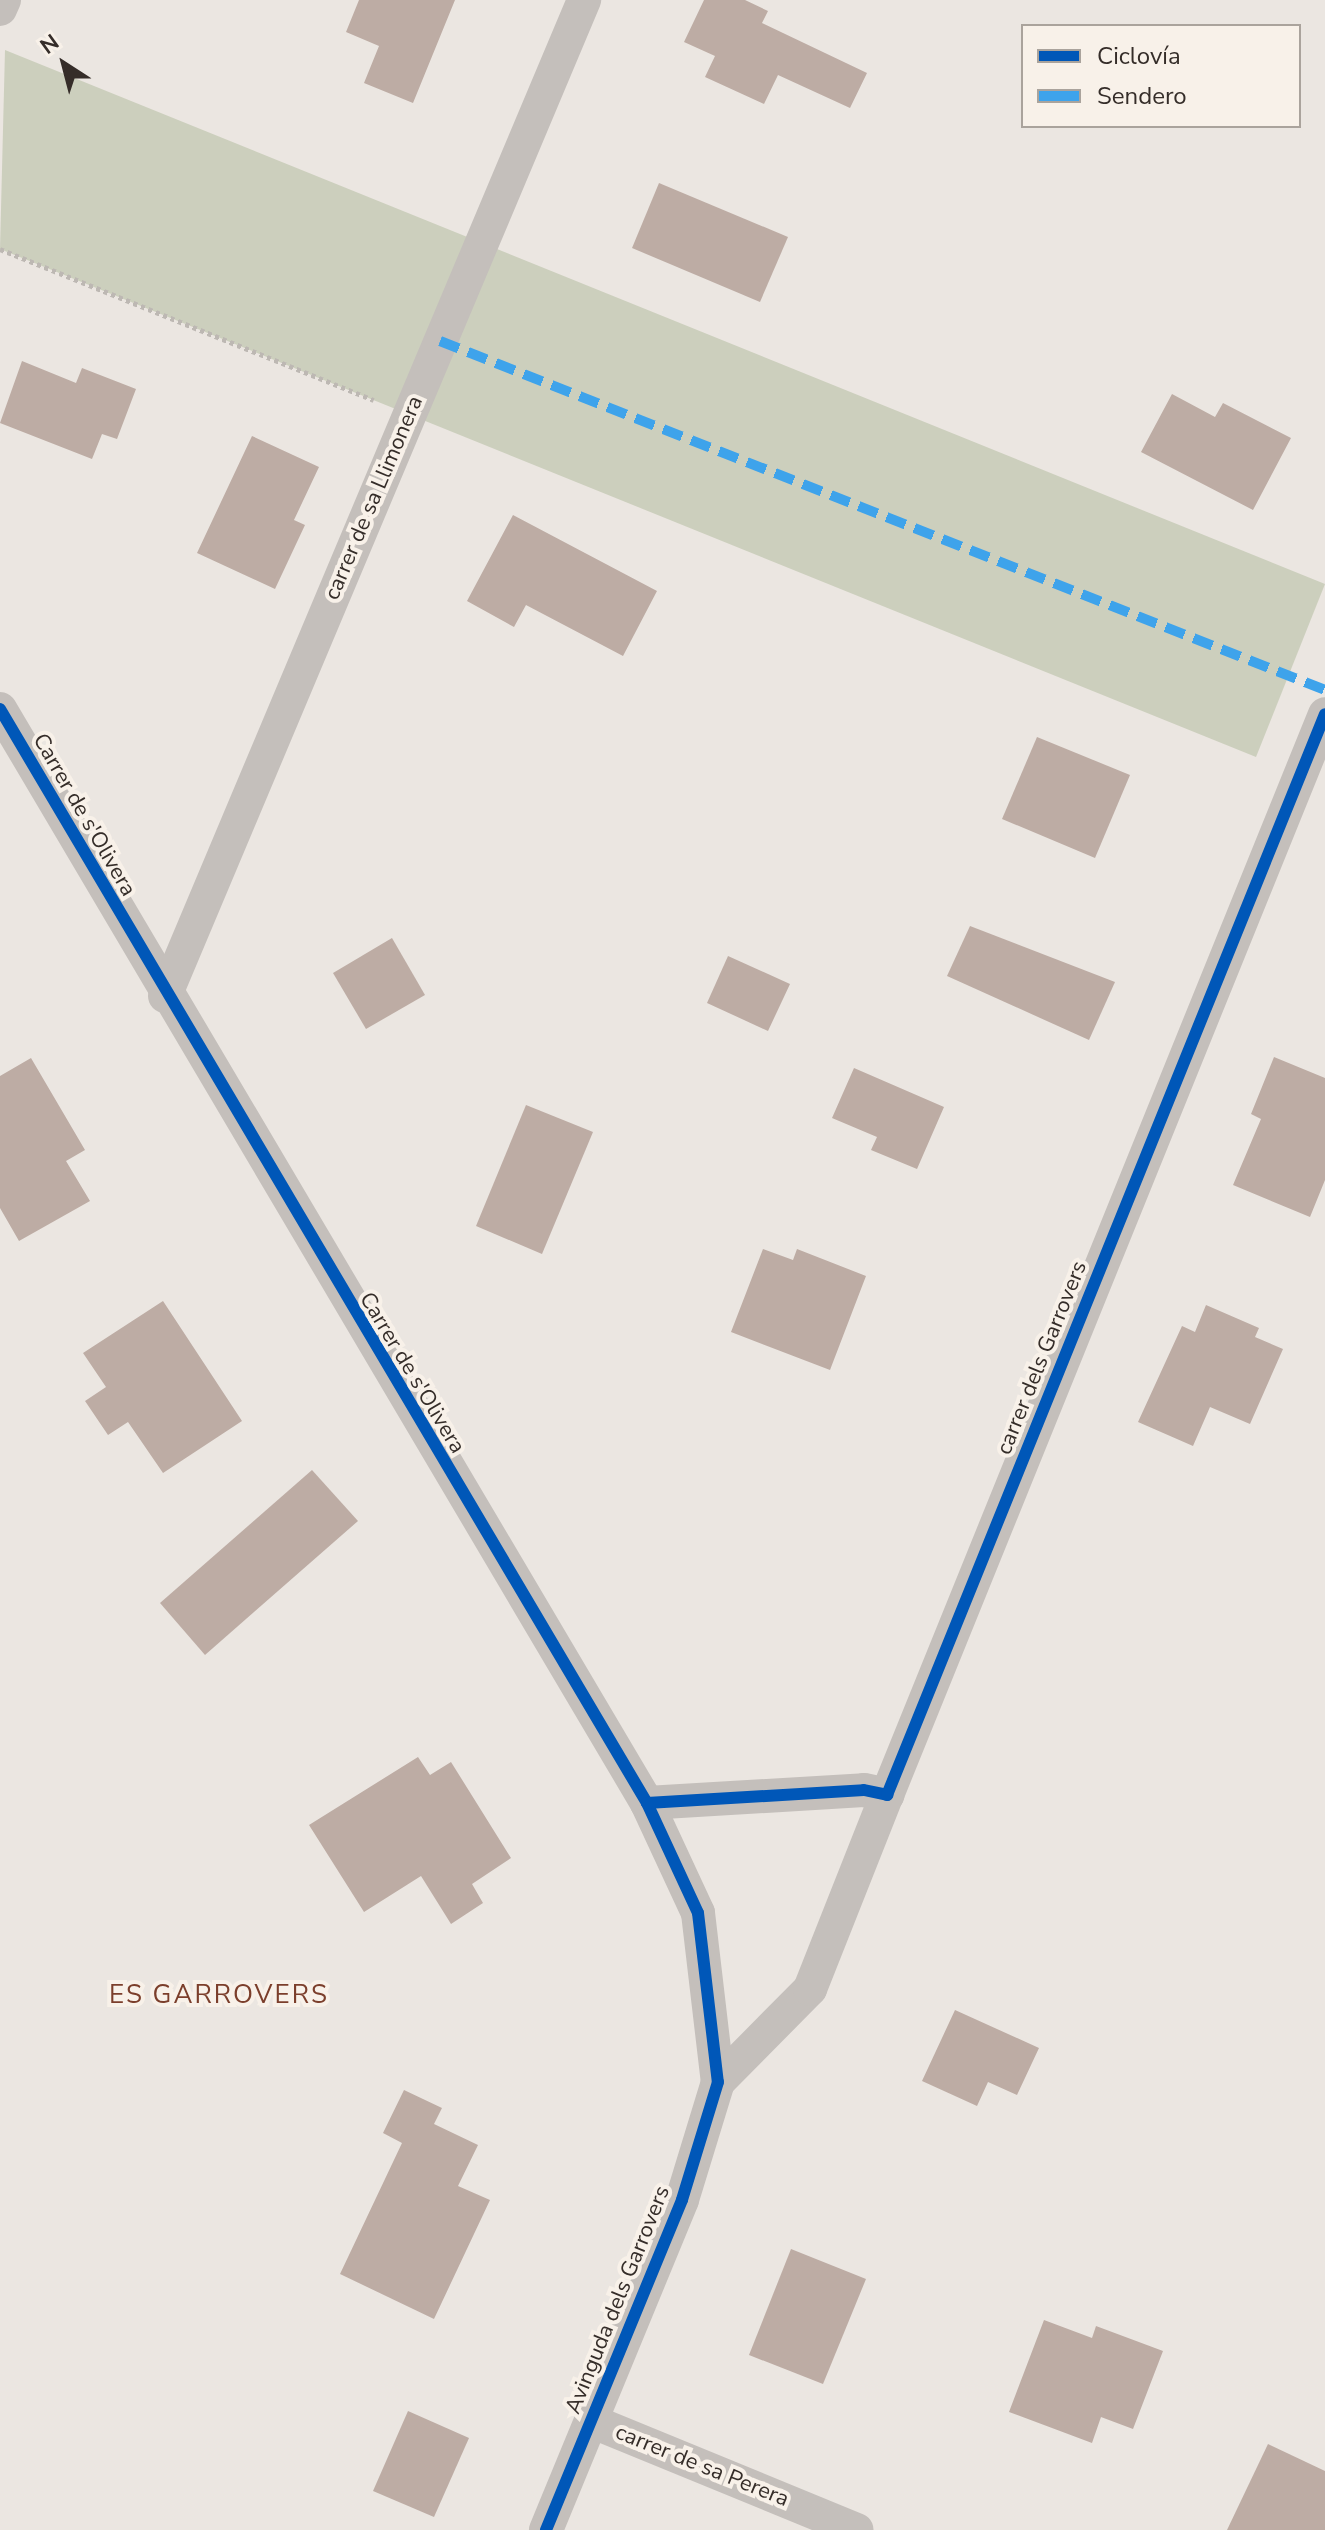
<!DOCTYPE html>
<html>
<head>
<meta charset="utf-8">
<style>
	body { margin:0 }
	#map { position:relative; width:1325px; height:2530px; overflow:hidden; background:#ebe6e1; font-family:"Nunito Sans",sans-serif }
	div>[style] { position:absolute }
	[style*='--x'] { left:calc(var(--x)*1px); top:calc(var(--y)*1px); width:calc(var(--w)*1px); rotate:calc(var(--a)*1deg) }
	.green>* { inset:0; background:#cccfbd }
	.building>* { inset:0; background:#bdaca4 }
	.path>* { height:5px; margin-top:-2.5px; transform-origin:0; background:repeating-linear-gradient(90deg,#bdb8b3 0 4px,transparent 0 8px) }
	.street>* { height:34px; margin:-17px; padding:0 17px; transform-origin:17px; border-radius:17px; background:#c4bfbb }
	.quiet>* { height:10px; margin-top:-5px; transform-origin:0; background:repeating-linear-gradient(90deg,#3ea3eb 0 20px,transparent 0 30px) }
	.cycleway>* { height:12px; margin:-6px; padding:0 6px; transform-origin:6px; border-radius:6px; background:#0057b8 }
	span { translate:-50% -50%; white-space:nowrap; text-align:center; line-height:1.15; -webkit-text-stroke:8px #f8f1e9; paint-order:stroke }
	.street-label { font-size:22px; color:#352d29 }
	.quarter-label { font-size:26px; color:#7b3e2b; letter-spacing:2px }
	.legend { position:absolute; left:1021px; top:24px; width:280px; height:104px; box-sizing:border-box; background:#f8f1e9; border:2px solid #aaa39c; margin:0; padding:10px 14px; list-style:none; font-size:24px; color:#352d29 }
	.legend li { display:flex; align-items:center; gap:16px; height:40px }
	.legend b { width:40px; border:2px solid #aaa39c }
	.north { position:absolute; left:24px; top:24px; width:80px; height:80px; -webkit-text-stroke:6px #f8f1e9; paint-order:stroke; rotate:324deg; font-size:22px; font-weight:700; line-height:32px; text-align:center; color:#352d29 }
	.north::after { content:''; display:block; margin:auto; width:28px; height:36px; background:#352d29; clip-path:polygon(50% 0,100% 100%,50% 72%,0 100%) }
</style>
</head>
<body>
<div id="map">
	<div class="green">
		<i style="clip-path:polygon(5px 50px,1325px 584px,1256px 757px,0 249px)"></i>
	</div>
	<div class="building">
		<i style="clip-path:polygon(359px 0,455px 0,413px 103px,364px 83px,379px 46px,346px 32px)"></i>
		<i style="clip-path:polygon(704px 0,745px 0,768px 11px,762px 23px,867px 73px,850px 108px,778px 75px,764px 104px,705px 77px,715px 56px,684px 42px)"></i>
		<i style="clip-path:polygon(659px 183px,788px 237px,760px 302px,632px 248px)"></i>
		<i style="clip-path:polygon(22px 361px,76px 383px,82px 368px,136px 389px,117px 439px,102px 434px,92px 459px,0 423px)"></i>
		<i style="clip-path:polygon(1172px 394px,1215px 417px,1223px 403px,1291px 438px,1253px 510px,1141px 452px)"></i>
		<i style="clip-path:polygon(252px 436px,319px 467px,294px 520px,305px 525px,275px 589px,197px 553px)"></i>
		<i style="clip-path:polygon(513px 515px,657px 591px,623px 656px,526px 605px,514px 627px,467px 601px)"></i>
		<i style="clip-path:polygon(1037px 737px,1130px 775px,1095px 858px,1002px 819px)"></i>
		<i style="clip-path:polygon(970px 926px,1115px 982px,1089px 1040px,947px 976px)"></i>
		<i style="clip-path:polygon(392px 938px,425px 995px,366px 1029px,333px 973px)"></i>
		<i style="clip-path:polygon(728px 956px,790px 984px,768px 1031px,707px 1003px)"></i>
		<i style="clip-path:polygon(1274px 1057px,1325px 1078px,1325px 1180px,1310px 1217px,1233px 1185px,1261px 1119px,1251px 1114px)"></i>
		<i style="clip-path:polygon(31px 1058px,85px 1150px,66px 1161px,90px 1201px,19px 1241px,0 1208px,0 1076px)"></i>
		<i style="clip-path:polygon(854px 1068px,944px 1107px,917px 1169px,871px 1150px,877px 1137px,832px 1118px)"></i>
		<i style="clip-path:polygon(526px 1105px,593px 1132px,542px 1254px,476px 1226px)"></i>
		<i style="clip-path:polygon(763px 1249px,793px 1260px,797px 1249px,866px 1276px,830px 1370px,731px 1332px)"></i>
		<i style="clip-path:polygon(163px 1301px,242px 1421px,163px 1473px,128px 1422px,108px 1435px,85px 1401px,106px 1387px,83px 1353px)"></i>
		<i style="clip-path:polygon(1206px 1305px,1259px 1328px,1255px 1337px,1283px 1349px,1250px 1424px,1210px 1407px,1193px 1446px,1138px 1422px,1182px 1326px,1195px 1332px)"></i>
		<i style="clip-path:polygon(312px 1470px,358px 1521px,205px 1655px,160px 1603px)"></i>
		<i style="clip-path:polygon(418px 1757px,430px 1775px,451px 1762px,511px 1858px,472px 1884px,483px 1903px,451px 1924px,421px 1876px,364px 1912px,309px 1825px)"></i>
		<i style="clip-path:polygon(955px 2010px,1039px 2048px,1017px 2095px,988px 2082px,977px 2106px,922px 2081px)"></i>
		<i style="clip-path:polygon(404px 2090px,442px 2108px,434px 2124px,478px 2145px,458px 2186px,490px 2200px,434px 2319px,340px 2274px,402px 2143px,383px 2133px)"></i>
		<i style="clip-path:polygon(791px 2249px,866px 2279px,823px 2384px,749px 2355px)"></i>
		<i style="clip-path:polygon(1044px 2320px,1092px 2338px,1096px 2326px,1163px 2351px,1133px 2429px,1101px 2417px,1092px 2443px,1009px 2412px)"></i>
		<i style="clip-path:polygon(408px 2411px,469px 2438px,434px 2517px,373px 2491px)"></i>
		<i style="clip-path:polygon(1268px 2444px,1325px 2471px,1325px 2530px,1227px 2530px)"></i>
	</div>
	<div class="path">
		<i style="--x:0;--y:249;--w:403;--a:22"></i>
	</div>
	<div class="street">
		<i style="--x:0;--y:9;--w:10;--a:-66"></i>
		<i style="--x:0;--y:709;--w:1271;--a:59.4"></i>
		<i style="--x:647;--y:1803;--w:121;--a:65.1"></i>
		<i style="--x:698;--y:1913;--w:170;--a:83.3"></i>
		<i style="--x:718;--y:2082;--w:123;--a:107"></i>
		<i style="--x:682;--y:2200;--w:357;--a:112.4"></i>
		<i style="--x:165;--y:996;--w:1081;--a:-67.18"></i>
		<i style="--x:647;--y:1803;--w:217;--a:-3.4"></i>
		<i style="--x:864;--y:1790;--w:24;--a:12"></i>
		<i style="--x:887;--y:1795;--w:1166;--a:-67.94"></i>
		<i style="--x:718;--y:2082;--w:131;--a:-45.3"></i>
		<i style="--x:810;--y:1989;--w:209;--a:-68.4"></i>
		<i style="--x:591;--y:2421;--w:287;--a:22.3"></i>
	</div>
	<div class="quiet">
		<i style="--x:440;--y:341;--w:951;--a:21.52"></i>
	</div>
	<div class="cycleway">
		<i style="--x:0;--y:709;--w:1271;--a:59.4"></i>
		<i style="--x:647;--y:1803;--w:121;--a:65.1"></i>
		<i style="--x:698;--y:1913;--w:170;--a:83.3"></i>
		<i style="--x:718;--y:2082;--w:123;--a:107"></i>
		<i style="--x:682;--y:2200;--w:357;--a:112.4"></i>
		<i style="--x:647;--y:1803;--w:217;--a:-3.4"></i>
		<i style="--x:864;--y:1790;--w:24;--a:12"></i>
		<i style="--x:887;--y:1795;--w:1166;--a:-67.94"></i>
	</div>
	<div class="street-label">
		<span style="left:374px;top:498px;rotate:-67deg">carrer de sa Llimonera</span>
		<span style="left:84px;top:815px;rotate:60deg">Carrer de s'Olivera</span>
		<span style="left:1042px;top:1358px;rotate:-68deg">carrer dels Garrovers</span>
		<span style="left:412px;top:1373px;rotate:59deg">Carrer de s'Olivera</span>
		<span style="left:618px;top:2300px;rotate:-68deg">Avinguda dels Garrovers</span>
		<span style="left:702px;top:2466px;rotate:22deg">carrer de sa Perera</span>
	</div>
	<div class="quarter-label">
		<span style="left:219px;top:1995px">ES GARROVERS</span>
	</div>
	<ul class="legend">
	<li><b style="height:10px;background:#0057b8"></b>Ciclovía</li>
	<li><b style="height:10px;background:#3ea3eb"></b>Sendero</li>
	</ul>
	<div class="north">N</div>
</div>
</body>
</html>
